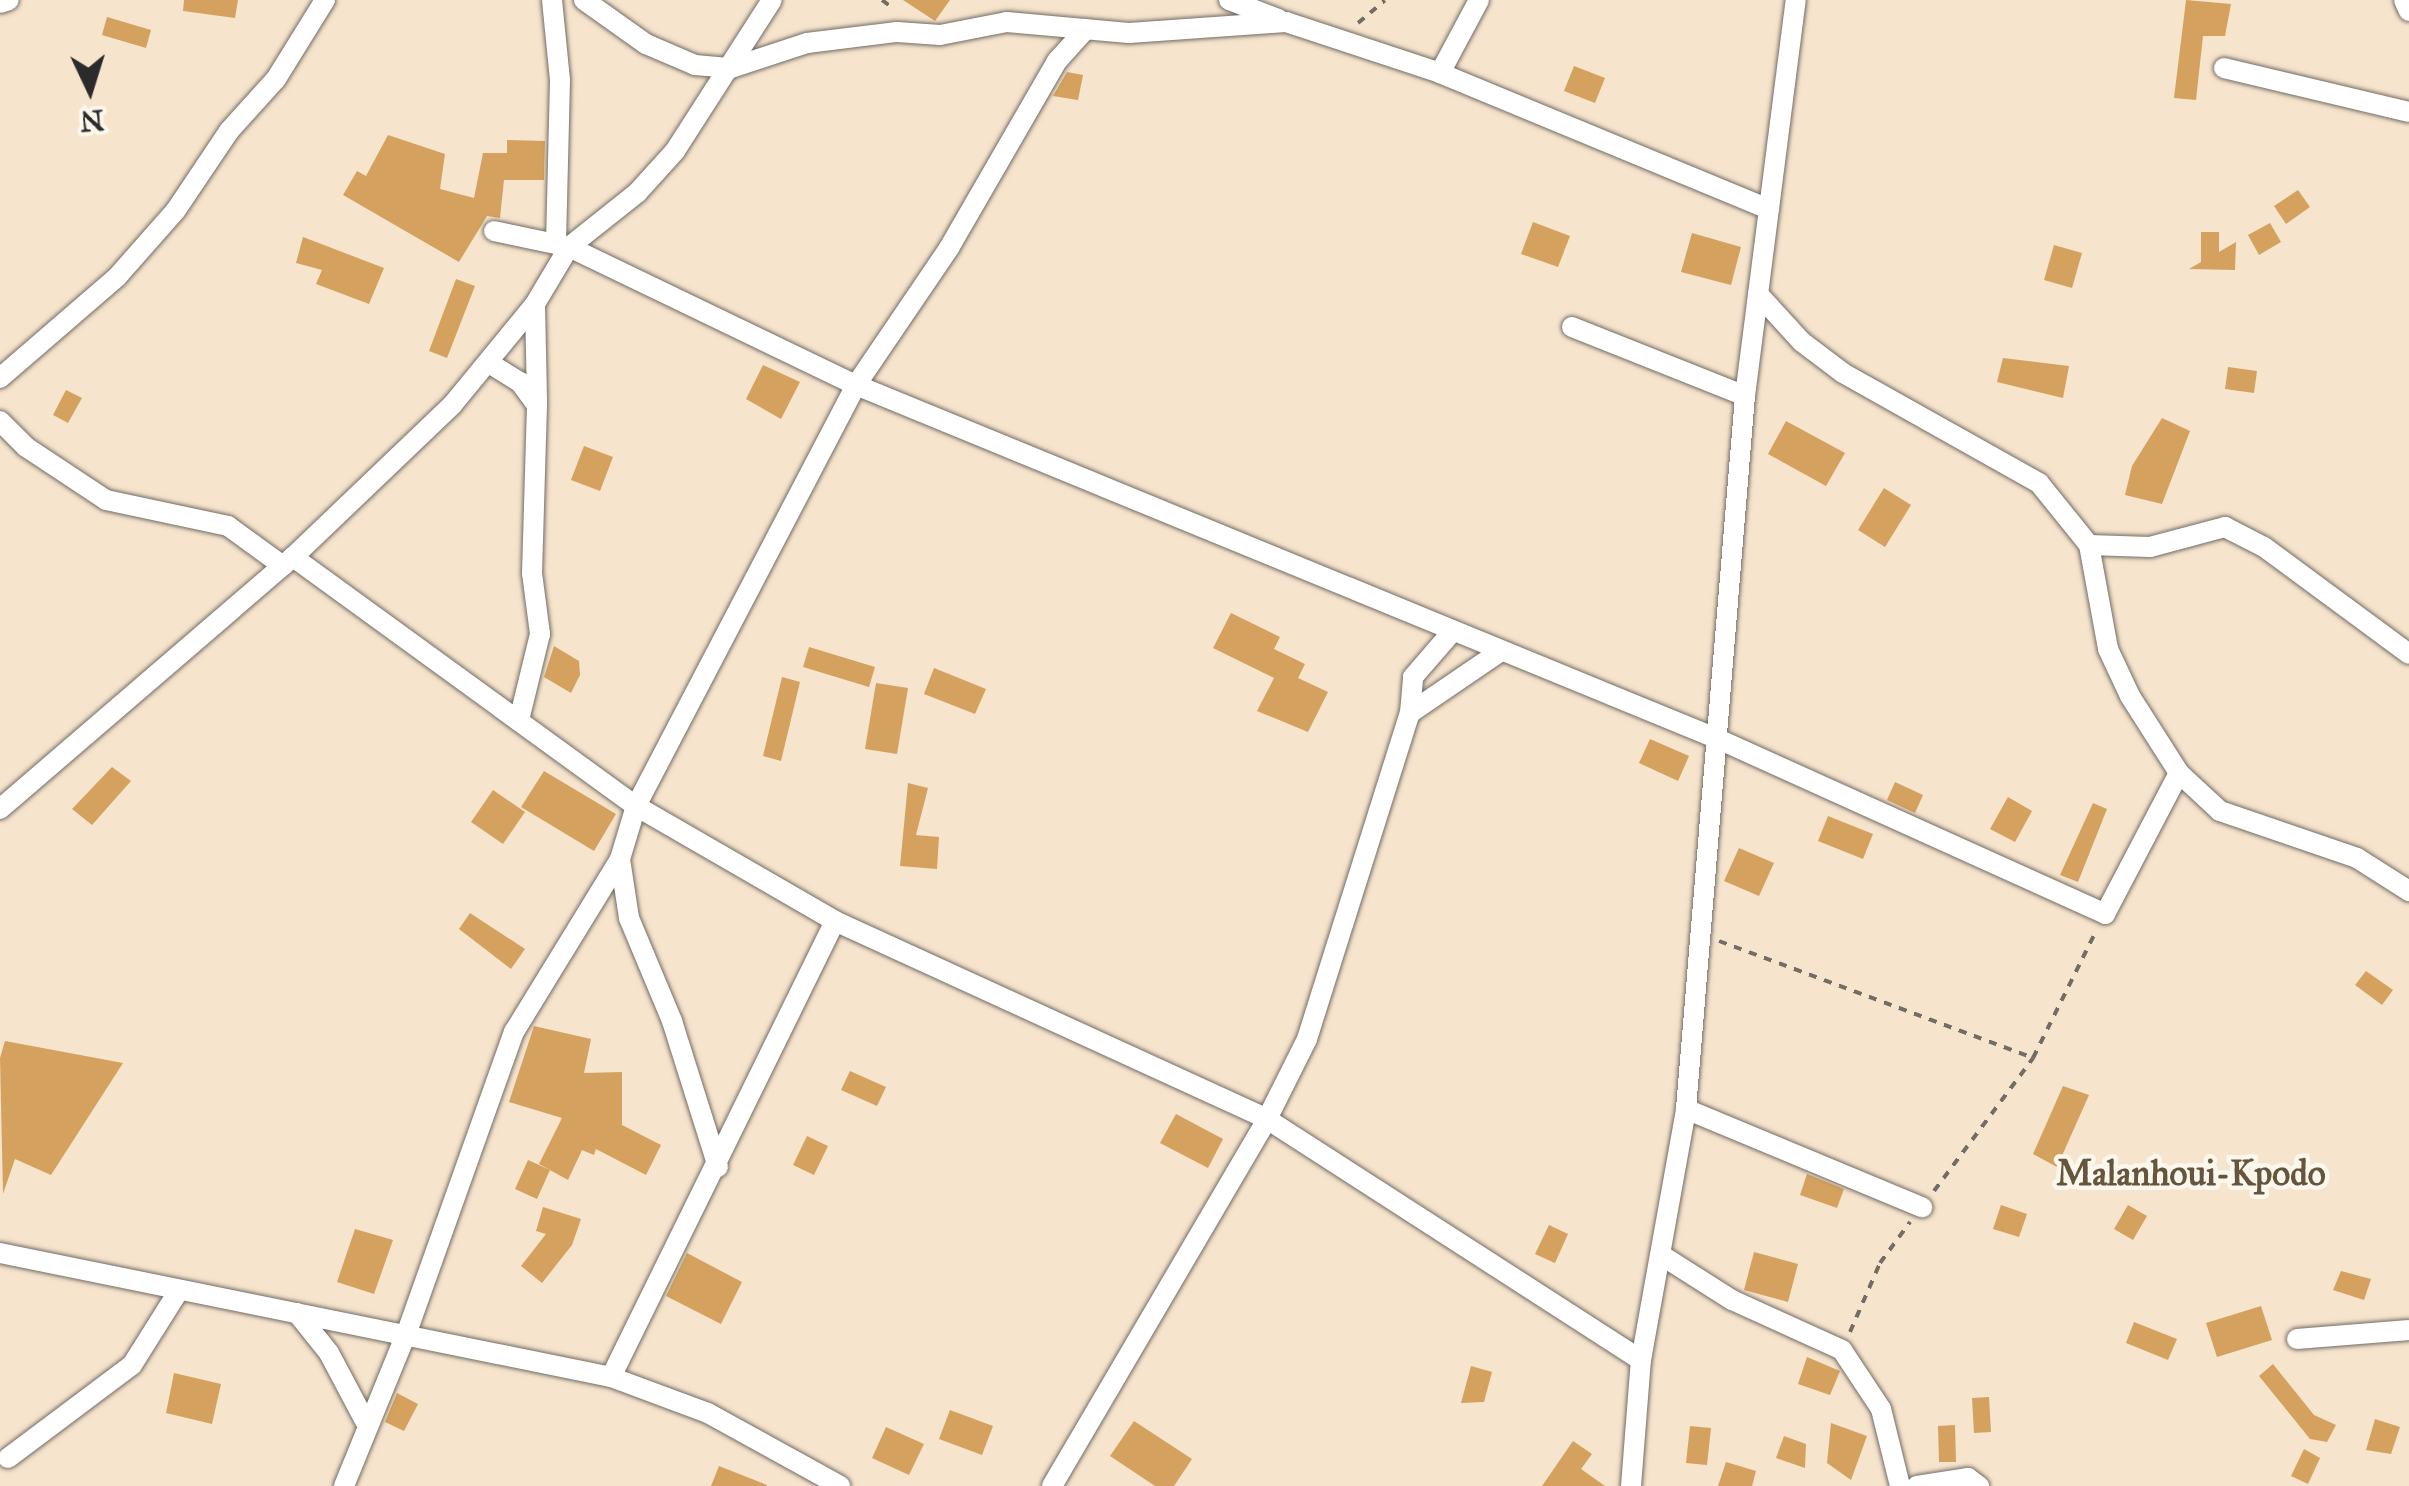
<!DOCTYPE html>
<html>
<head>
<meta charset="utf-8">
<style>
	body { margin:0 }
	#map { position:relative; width:2409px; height:1486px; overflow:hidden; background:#f7e4cd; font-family:"IM FELL Great Primer",serif }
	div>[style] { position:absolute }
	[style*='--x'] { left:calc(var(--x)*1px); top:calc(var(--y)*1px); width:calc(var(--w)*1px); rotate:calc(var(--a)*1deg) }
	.building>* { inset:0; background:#d4a25e }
	.path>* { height:4px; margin-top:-2px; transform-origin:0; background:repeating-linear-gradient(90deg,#726c64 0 8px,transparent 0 16px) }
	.roads { filter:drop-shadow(0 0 2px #726c64) drop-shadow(0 0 2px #726c64) }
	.minor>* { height:20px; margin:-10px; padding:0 10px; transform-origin:10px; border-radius:10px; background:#fff }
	span { translate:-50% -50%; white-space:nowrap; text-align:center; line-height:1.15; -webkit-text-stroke:9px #fbf7ec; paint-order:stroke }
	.quarter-label { font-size:35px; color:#66553d; font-weight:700 }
	.north { position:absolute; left:40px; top:40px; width:100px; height:100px; -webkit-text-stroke:8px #fbf7ec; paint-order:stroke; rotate:176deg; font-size:28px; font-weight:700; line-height:40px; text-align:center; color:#2b2b2b }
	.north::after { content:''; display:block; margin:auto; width:35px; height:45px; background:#2b2b2b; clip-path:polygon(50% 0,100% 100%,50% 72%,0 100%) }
</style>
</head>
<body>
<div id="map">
	<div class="building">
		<i style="clip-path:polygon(184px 0,238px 0,235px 18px,183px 11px)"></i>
		<i style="clip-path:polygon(903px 0,950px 0,935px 21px)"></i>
		<i style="clip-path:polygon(2186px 0,2231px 4px,2225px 36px,2203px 36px,2196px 100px,2174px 98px)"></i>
		<i style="clip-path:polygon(107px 17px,151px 30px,146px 48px,102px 35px)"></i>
		<i style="clip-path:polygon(1574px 66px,1605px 78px,1595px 103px,1564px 91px)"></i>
		<i style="clip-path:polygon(1067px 72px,1083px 75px,1078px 100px,1053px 96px)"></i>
		<i style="clip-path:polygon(388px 135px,445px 154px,440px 189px,474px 198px,483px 153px,507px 153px,507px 140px,545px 141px,544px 180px,504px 180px,500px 218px,487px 216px,459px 262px,343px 195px,357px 171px,366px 176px)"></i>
		<i style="clip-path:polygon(2298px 190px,2310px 207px,2286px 224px,2274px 206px)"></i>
		<i style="clip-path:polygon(1533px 222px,1570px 236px,1558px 267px,1521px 254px)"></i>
		<i style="clip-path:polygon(2270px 223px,2281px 242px,2259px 255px,2248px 235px)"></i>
		<i style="clip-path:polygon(2201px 232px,2219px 232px,2219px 252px,2236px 242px,2235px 270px,2189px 269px,2201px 262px)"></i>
		<i style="clip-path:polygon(1692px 233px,1741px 247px,1731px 285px,1681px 272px)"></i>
		<i style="clip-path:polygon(303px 237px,384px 268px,369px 304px,316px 284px,322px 270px,296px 263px)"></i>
		<i style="clip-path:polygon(2054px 245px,2082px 253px,2072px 288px,2044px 280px)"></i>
		<i style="clip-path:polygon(456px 279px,475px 286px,447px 358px,429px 351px)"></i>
		<i style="clip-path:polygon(2003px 358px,2069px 366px,2063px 398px,1997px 382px)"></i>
		<i style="clip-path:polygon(763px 365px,800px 382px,781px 419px,746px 399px)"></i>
		<i style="clip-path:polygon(2228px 367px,2257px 371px,2254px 393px,2225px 389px)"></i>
		<i style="clip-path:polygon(66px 390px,82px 398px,68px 423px,53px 415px)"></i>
		<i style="clip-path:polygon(2162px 418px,2190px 431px,2162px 504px,2125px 495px,2132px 466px)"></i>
		<i style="clip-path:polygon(1786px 421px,1845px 453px,1826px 486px,1768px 454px)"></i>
		<i style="clip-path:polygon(584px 446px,613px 457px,600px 491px,571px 480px)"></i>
		<i style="clip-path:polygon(1884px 488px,1911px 505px,1885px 547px,1858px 530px)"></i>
		<i style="clip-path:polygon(1231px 613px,1280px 637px,1274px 649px,1305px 664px,1298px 678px,1328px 692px,1308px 732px,1257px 711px,1274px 678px,1213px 648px)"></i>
		<i style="clip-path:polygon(554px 646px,579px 661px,580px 675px,571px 693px,544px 677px)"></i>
		<i style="clip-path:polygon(809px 647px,875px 667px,869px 687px,803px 667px)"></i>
		<i style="clip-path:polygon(934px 668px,986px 689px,975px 714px,924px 694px)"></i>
		<i style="clip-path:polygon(782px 677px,800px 682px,781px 761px,763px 756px)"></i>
		<i style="clip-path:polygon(876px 683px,908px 688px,897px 754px,865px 749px)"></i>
		<i style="clip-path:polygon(1650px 739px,1689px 756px,1678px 781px,1639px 763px)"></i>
		<i style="clip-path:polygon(112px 767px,131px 781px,92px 825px,72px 809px)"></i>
		<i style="clip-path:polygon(544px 771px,616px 814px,594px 851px,521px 807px)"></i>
		<i style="clip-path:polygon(1895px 782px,1923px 795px,1915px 813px,1887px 800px)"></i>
		<i style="clip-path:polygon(908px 783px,928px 788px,916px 835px,939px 837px,937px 869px,900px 866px)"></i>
		<i style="clip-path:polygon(493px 790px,525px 812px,503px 844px,471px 822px)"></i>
		<i style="clip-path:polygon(2008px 797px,2032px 811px,2015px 842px,1990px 829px)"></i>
		<i style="clip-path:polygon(2093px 803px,2107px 809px,2078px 882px,2060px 875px)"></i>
		<i style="clip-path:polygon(1828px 816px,1873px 834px,1863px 859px,1818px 841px)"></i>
		<i style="clip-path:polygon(1739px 848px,1774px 863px,1759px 896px,1724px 881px)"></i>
		<i style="clip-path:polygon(470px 913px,525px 949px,511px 969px,459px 929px)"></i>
		<i style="clip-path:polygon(2366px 971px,2393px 990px,2382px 1005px,2355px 985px)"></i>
		<i style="clip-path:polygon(534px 1026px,591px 1039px,584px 1073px,622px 1072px,622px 1125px,661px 1145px,646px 1175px,596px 1149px,594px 1155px,582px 1150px,568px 1180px,539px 1164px,562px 1118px,509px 1102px)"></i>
		<i style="clip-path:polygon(5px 1041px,123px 1063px,51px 1175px,15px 1159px,3px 1194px,0 1058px)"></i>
		<i style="clip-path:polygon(850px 1071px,886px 1087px,877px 1106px,841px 1090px)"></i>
		<i style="clip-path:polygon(2063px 1086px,2089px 1095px,2057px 1167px,2033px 1154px)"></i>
		<i style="clip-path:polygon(1176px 1114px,1223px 1139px,1208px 1168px,1160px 1143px)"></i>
		<i style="clip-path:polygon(807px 1136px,828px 1146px,814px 1175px,793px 1165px)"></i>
		<i style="clip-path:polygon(528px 1160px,550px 1170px,537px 1199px,515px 1189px)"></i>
		<i style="clip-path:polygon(1807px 1174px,1844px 1189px,1837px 1208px,1800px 1195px)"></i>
		<i style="clip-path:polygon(2001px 1205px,2027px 1214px,2019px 1237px,1993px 1229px)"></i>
		<i style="clip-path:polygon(2128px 1205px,2147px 1216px,2133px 1240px,2114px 1229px)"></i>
		<i style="clip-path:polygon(543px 1207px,581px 1219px,572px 1245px,542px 1283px,521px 1266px,546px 1234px,536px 1231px)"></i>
		<i style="clip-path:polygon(1549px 1225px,1568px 1234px,1555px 1263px,1535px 1254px)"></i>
		<i style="clip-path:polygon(355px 1229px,393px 1240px,374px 1294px,337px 1282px)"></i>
		<i style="clip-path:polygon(1754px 1252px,1798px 1264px,1788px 1302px,1744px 1290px)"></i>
		<i style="clip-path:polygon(687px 1253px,742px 1282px,721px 1324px,666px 1296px)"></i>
		<i style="clip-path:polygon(2341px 1271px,2371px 1279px,2364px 1300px,2333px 1290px)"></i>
		<i style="clip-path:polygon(2261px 1306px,2272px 1340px,2217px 1357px,2206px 1323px)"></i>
		<i style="clip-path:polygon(2134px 1322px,2177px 1339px,2168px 1360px,2126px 1343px)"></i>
		<i style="clip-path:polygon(1807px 1357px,1840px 1371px,1830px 1395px,1798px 1384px)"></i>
		<i style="clip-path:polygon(2273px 1364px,2314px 1415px,2336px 1425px,2327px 1442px,2310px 1439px,2259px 1376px)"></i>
		<i style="clip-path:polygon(1471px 1366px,1492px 1372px,1484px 1402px,1461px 1403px)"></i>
		<i style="clip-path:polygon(174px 1373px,221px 1384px,212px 1424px,166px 1413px)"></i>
		<i style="clip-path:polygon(397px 1393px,418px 1404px,404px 1431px,385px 1422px)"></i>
		<i style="clip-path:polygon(1989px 1397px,1991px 1432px,1974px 1433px,1972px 1398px)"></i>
		<i style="clip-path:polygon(950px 1410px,993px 1426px,982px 1455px,939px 1439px)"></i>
		<i style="clip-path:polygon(2375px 1419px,2400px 1427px,2391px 1454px,2366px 1450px)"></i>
		<i style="clip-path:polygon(1134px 1421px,1192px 1459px,1174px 1486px,1155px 1486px,1110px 1456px)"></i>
		<i style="clip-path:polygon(1831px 1423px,1867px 1436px,1851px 1480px,1827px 1463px)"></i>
		<i style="clip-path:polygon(1955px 1425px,1956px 1462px,1939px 1462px,1938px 1426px)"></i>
		<i style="clip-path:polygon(1690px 1426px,1711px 1428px,1707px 1465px,1686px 1463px)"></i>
		<i style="clip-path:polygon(886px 1427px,924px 1444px,909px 1475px,872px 1458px)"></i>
		<i style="clip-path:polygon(1784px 1436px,1806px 1444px,1805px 1468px,1776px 1458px)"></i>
		<i style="clip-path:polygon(1573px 1441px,1592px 1454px,1581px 1469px,1605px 1486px,1542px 1486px)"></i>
		<i style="clip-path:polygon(2304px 1449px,2320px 1458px,2308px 1484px,2291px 1476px)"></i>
		<i style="clip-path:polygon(1726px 1462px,1756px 1471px,1752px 1486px,1718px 1486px)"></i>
		<i style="clip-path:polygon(719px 1466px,767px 1485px,767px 1486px,711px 1486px)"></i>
	</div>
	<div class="path">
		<i style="--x:882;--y:0;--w:15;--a:37"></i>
		<i style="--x:1358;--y:23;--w:35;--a:-40"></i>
		<i style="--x:1719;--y:941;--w:335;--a:20.4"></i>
		<i style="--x:1934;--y:1191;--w:166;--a:-53.3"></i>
		<i style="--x:2033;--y:1058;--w:140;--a:-63.6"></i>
		<i style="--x:1850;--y:1332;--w:75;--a:-66.5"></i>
		<i style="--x:1880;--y:1263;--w:51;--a:-53.8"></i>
	</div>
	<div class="roads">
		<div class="minor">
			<i style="--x:552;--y:0;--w:80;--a:84.3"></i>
			<i style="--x:560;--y:80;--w:164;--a:91.4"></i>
			<i style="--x:584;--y:0;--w:76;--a:35.4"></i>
			<i style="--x:646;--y:44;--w:53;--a:23.2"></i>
			<i style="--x:695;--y:65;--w:36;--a:5"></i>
			<i style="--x:731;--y:68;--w:80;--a:-18.2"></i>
			<i style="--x:807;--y:43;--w:91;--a:-7"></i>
			<i style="--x:897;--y:32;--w:43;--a:4"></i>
			<i style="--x:940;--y:35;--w:68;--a:-11"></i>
			<i style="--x:1007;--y:22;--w:122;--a:5.2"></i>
			<i style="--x:1129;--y:33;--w:157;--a:-4"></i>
			<i style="--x:1286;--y:22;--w:162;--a:18.3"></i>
			<i style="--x:1440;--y:73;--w:356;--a:22.5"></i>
			<i style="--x:1229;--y:0;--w:53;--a:21.2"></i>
			<i style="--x:2404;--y:0;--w:12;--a:66"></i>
			<i style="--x:0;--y:3;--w:9;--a:-18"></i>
			<i style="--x:2224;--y:68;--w:190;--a:13.4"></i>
			<i style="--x:1440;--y:73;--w:83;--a:-61.9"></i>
			<i style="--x:494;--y:231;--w:77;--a:12"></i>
			<i style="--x:569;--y:247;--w:318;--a:25.7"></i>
			<i style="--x:856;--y:385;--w:932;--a:22.33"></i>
			<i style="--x:1718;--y:739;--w:425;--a:24.3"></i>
			<i style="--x:2105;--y:914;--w:159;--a:-62.3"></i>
			<i style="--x:2179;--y:773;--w:56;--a:42.8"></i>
			<i style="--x:2220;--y:811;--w:145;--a:18.9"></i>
			<i style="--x:2357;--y:858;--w:62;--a:32.4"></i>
			<i style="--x:1758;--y:294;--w:65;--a:47.5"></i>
			<i style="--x:1802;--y:342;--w:51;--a:37.1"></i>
			<i style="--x:1843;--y:373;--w:225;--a:29.3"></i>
			<i style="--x:2039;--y:483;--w:80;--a:51.1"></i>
			<i style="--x:2089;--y:545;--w:106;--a:79.6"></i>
			<i style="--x:2108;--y:649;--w:52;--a:64.9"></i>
			<i style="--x:2130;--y:696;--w:91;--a:57.5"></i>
			<i style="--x:535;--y:304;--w:98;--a:88.8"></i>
			<i style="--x:1572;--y:327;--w:186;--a:21.7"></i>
			<i style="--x:489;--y:363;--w:36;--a:32"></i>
			<i style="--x:520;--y:382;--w:29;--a:54"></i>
			<i style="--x:537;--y:405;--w:168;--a:91.7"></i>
			<i style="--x:532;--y:573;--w:62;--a:82.5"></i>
			<i style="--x:540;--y:634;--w:84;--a:103.7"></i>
			<i style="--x:0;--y:378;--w:155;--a:-40.8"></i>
			<i style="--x:117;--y:277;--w:89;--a:-48.6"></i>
			<i style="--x:176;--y:210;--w:95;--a:-56.1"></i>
			<i style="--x:229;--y:131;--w:70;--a:-47.9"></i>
			<i style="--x:276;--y:79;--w:93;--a:-58.2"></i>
			<i style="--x:0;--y:421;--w:37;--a:45"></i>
			<i style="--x:26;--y:447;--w:96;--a:33.5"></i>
			<i style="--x:106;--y:500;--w:125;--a:12"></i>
			<i style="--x:228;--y:526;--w:68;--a:36"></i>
			<i style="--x:2089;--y:545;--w:61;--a:1.9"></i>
			<i style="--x:2150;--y:547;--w:78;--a:-14.9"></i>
			<i style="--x:2225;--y:527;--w:44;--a:27.1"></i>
			<i style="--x:2264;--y:547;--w:180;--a:36.4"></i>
			<i style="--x:293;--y:557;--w:424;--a:36"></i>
			<i style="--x:636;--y:806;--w:230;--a:30"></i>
			<i style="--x:835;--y:921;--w:475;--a:24.6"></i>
			<i style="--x:1267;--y:1119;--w:445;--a:32.8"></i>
			<i style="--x:1410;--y:713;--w:36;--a:-85"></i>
			<i style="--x:1413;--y:677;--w:60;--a:-49.1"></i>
			<i style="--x:0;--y:809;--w:386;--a:-40.7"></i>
			<i style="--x:293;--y:557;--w:221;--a:-43.7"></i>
			<i style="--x:453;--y:404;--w:129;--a:-50.6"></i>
			<i style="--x:535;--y:304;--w:66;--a:-59.2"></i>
			<i style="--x:569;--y:247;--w:87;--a:-38.5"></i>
			<i style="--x:637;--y:193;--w:57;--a:-47.9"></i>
			<i style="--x:675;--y:151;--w:179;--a:-57.3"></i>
			<i style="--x:620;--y:859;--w:60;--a:81.3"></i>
			<i style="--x:629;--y:918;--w:112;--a:67.3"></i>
			<i style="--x:672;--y:1021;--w:153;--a:72.5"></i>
			<i style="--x:1686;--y:1109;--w:256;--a:22.6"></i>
			<i style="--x:0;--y:1253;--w:623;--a:11.47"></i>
			<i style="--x:611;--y:1377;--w:103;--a:20.4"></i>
			<i style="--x:708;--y:1413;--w:151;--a:28.9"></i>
			<i style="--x:1661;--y:1255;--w:84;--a:32.4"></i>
			<i style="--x:1732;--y:1300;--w:121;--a:24.4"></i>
			<i style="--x:1842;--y:1350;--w:71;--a:56.5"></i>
			<i style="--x:1881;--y:1409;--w:79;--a:76.1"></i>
			<i style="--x:297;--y:1313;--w:51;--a:51.3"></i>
			<i style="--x:329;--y:1353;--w:77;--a:62.1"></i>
			<i style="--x:2297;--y:1339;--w:112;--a:-4.6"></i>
			<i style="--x:611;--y:1377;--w:508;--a:-63.84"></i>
			<i style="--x:8;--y:1458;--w:155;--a:-36.9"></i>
			<i style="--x:132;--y:1365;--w:86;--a:-57.8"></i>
			<i style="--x:344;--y:1486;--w:166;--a:-67.8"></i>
			<i style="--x:407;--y:1332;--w:319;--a:-70.4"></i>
			<i style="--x:514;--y:1032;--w:203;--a:-58.5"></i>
			<i style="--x:620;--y:859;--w:55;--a:-73.2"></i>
			<i style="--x:636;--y:806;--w:475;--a:-62.4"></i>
			<i style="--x:856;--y:385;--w:166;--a:-55.8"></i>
			<i style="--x:949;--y:248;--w:216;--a:-60"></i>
			<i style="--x:1057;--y:61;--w:43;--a:-47.8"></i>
			<i style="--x:1052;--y:1486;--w:425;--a:-59.6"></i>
			<i style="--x:1267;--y:1119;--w:89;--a:-63.4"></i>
			<i style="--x:1307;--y:1039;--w:342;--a:-72.5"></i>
			<i style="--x:1410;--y:713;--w:110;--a:-34.3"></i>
			<i style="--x:1631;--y:1486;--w:126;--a:-85.5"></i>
			<i style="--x:1641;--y:1360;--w:255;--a:-79.8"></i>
			<i style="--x:1686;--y:1109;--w:715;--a:-85.27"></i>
			<i style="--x:1745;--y:396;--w:399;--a:-82.7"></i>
			<i style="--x:1917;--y:1486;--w:52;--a:-8.9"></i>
			<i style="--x:1968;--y:1478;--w:14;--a:36"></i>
		</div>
	</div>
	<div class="quarter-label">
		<span style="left:2191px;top:1174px">Malanhoui-Kpodo</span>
	</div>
	<div class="north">N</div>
</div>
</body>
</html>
